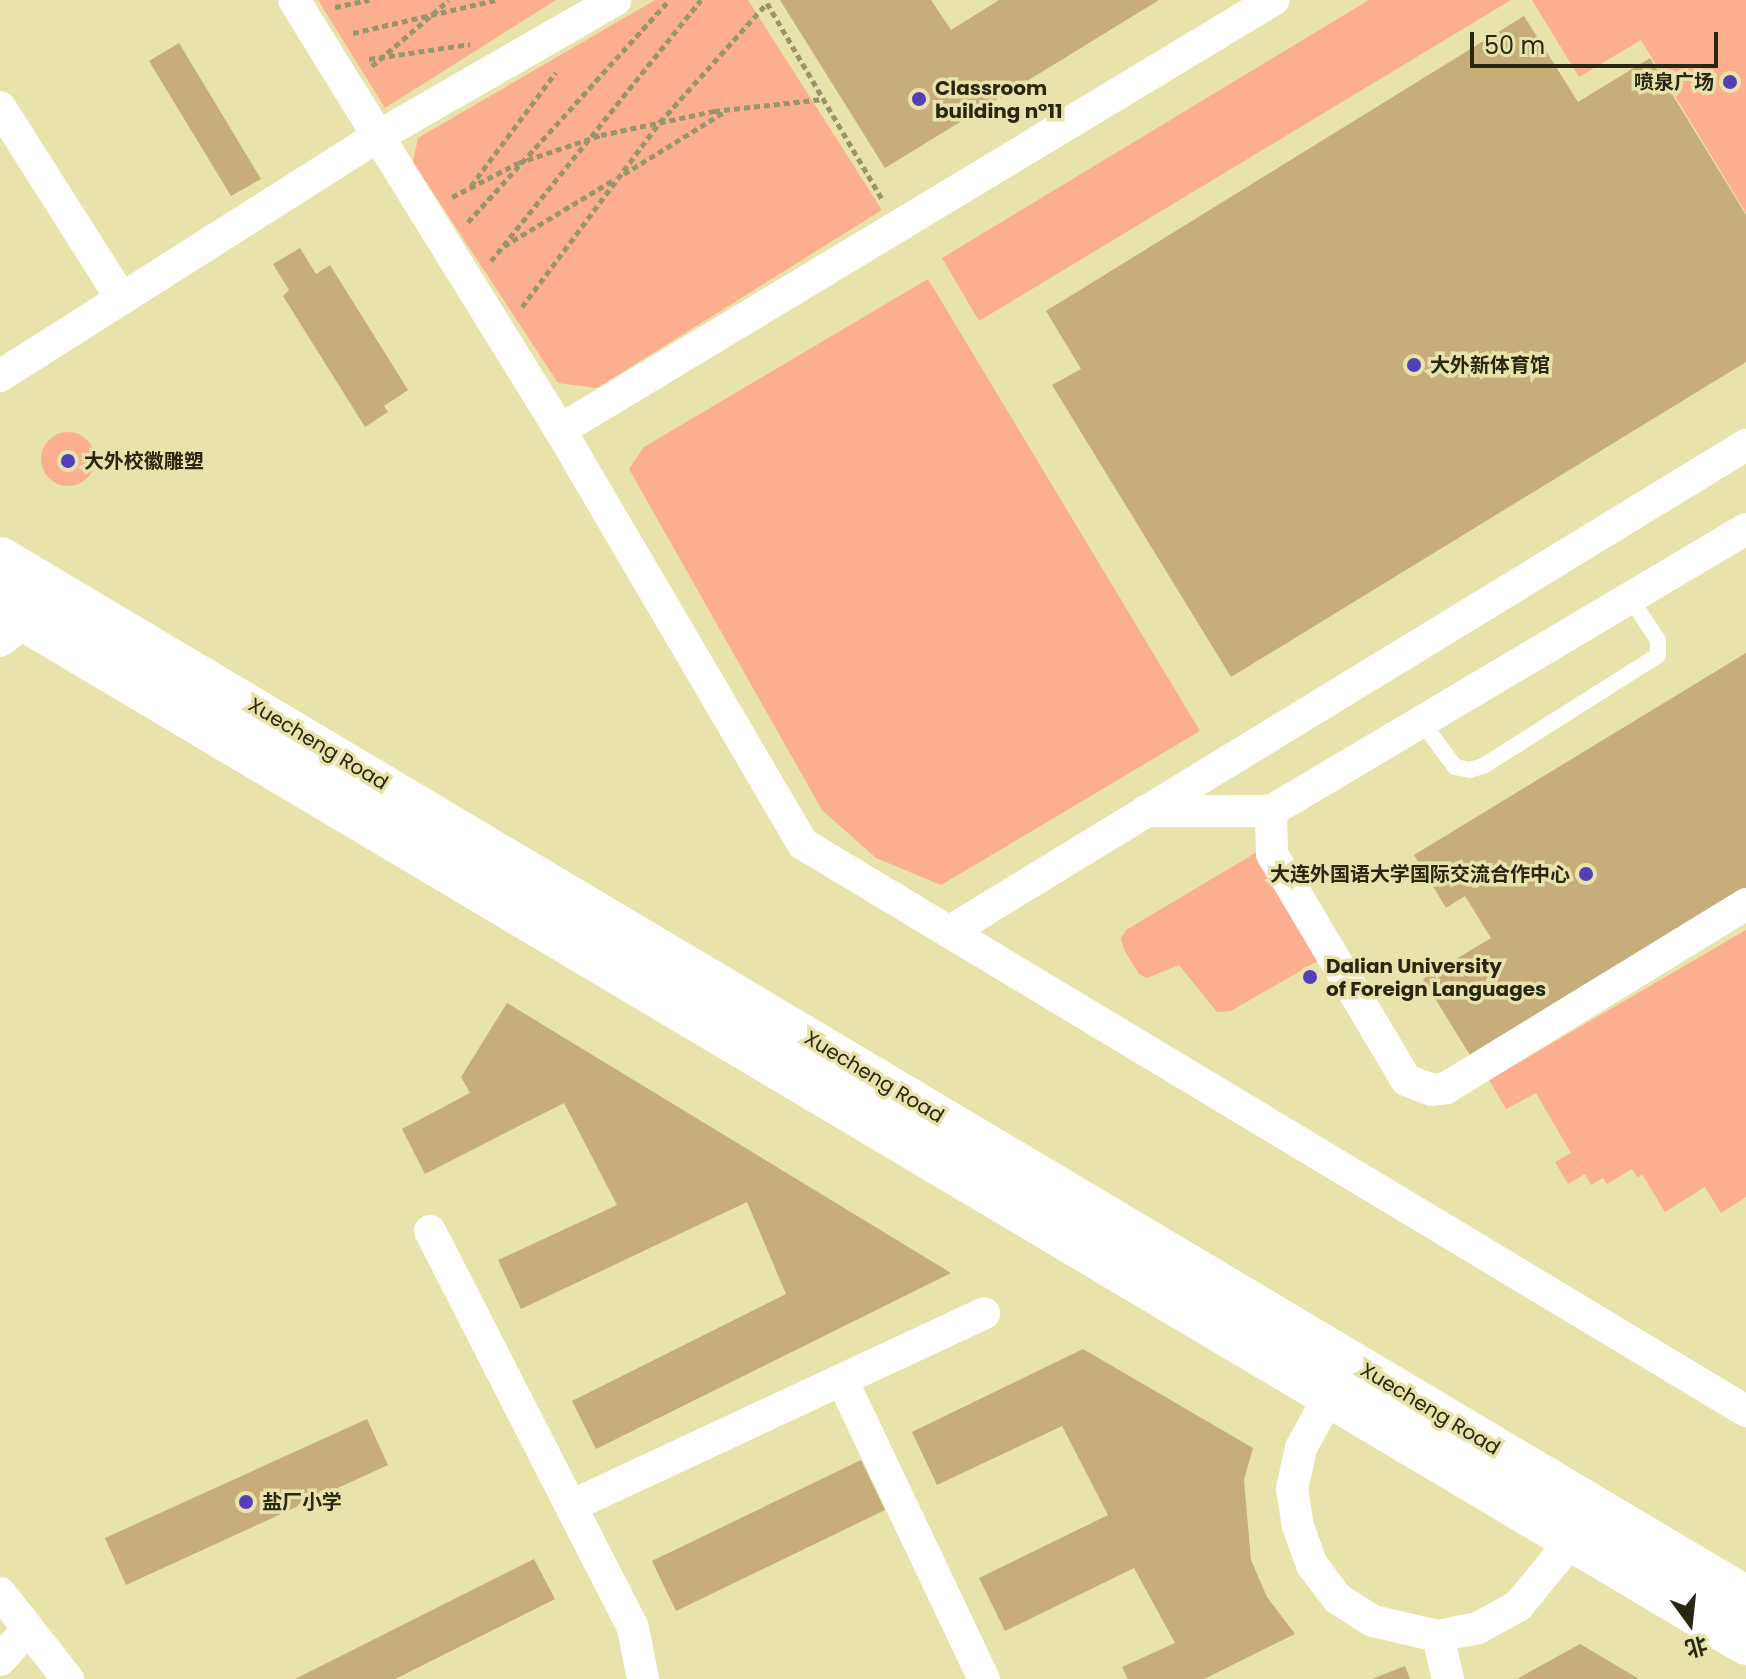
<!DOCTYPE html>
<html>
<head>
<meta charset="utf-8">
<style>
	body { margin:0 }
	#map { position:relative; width:1746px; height:1679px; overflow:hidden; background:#e8e3aa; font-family:Poppins,"Noto Sans SC",sans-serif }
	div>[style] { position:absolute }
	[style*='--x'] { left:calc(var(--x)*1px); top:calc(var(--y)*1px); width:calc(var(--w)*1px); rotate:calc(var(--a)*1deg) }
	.green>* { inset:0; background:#fcaf8e }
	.round { border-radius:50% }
	.building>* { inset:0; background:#c6ad79 }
	.path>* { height:5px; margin-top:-2.5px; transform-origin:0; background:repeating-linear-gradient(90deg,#98956a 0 6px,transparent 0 10px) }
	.lane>* { height:16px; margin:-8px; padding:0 8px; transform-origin:8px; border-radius:8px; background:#fff }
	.street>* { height:32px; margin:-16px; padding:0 16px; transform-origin:16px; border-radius:16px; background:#fff }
	.secondary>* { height:44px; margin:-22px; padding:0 22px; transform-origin:22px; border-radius:22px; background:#fff }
	.dots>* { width:22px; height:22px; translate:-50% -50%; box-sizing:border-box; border:4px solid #e8e3aa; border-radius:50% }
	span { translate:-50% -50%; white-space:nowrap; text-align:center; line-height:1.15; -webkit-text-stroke:7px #e8e3aa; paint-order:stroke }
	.poi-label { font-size:20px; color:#292711; font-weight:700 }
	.right { translate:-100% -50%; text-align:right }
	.left { translate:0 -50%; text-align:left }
	.street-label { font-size:20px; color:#292711 }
	.north { position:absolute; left:1650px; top:1583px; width:80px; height:80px; -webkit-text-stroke:6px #e8e3aa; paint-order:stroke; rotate:165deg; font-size:22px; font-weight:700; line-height:32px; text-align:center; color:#292711 }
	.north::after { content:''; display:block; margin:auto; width:28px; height:36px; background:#292711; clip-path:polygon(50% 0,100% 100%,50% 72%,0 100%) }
	.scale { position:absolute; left:1470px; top:32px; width:248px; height:36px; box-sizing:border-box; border:4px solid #292711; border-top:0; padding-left:10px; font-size:24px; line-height:28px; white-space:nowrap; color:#292711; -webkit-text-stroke:6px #e8e3aa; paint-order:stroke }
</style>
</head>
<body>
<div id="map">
	<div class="green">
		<i style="clip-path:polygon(318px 0,556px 0,385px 108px)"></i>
		<i style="clip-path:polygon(655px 0,748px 0,882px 210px,597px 388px,558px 383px,413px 162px,418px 138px)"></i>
		<i style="clip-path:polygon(1369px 0,1511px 0,979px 321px,942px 258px)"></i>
		<i style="clip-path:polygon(1532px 0,1746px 0,1746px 213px,1641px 40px,1579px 77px)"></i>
		<i style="clip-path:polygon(928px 279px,1200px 731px,941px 885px,876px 858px,822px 810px,629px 469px,644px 447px)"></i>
		<i class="round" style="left:41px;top:432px;width:54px;height:54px"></i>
		<i style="clip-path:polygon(1257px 852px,1321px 959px,1231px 1011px,1217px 1012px,1179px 965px,1147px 978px,1139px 974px,1124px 950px,1121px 938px,1126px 930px)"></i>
		<i style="clip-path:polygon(1746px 930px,1746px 1197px,1721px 1213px,1705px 1187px,1665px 1212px,1642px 1174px,1638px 1178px,1632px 1169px,1607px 1184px,1603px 1178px,1591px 1185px,1585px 1174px,1568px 1184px,1555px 1162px,1571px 1153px,1536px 1093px,1506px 1109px,1489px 1080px)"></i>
	</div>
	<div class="building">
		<i style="clip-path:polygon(780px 0,931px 0,951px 30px,999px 0,1159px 0,885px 168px)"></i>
		<i style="clip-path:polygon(1524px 16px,1578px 102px,1650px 58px,1746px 215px,1746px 362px,1231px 677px,1052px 385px,1081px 369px,1046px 311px)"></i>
		<i style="clip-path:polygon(179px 43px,261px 179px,231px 196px,149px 61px)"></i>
		<i style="clip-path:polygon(300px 248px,316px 274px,330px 265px,408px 390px,384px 406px,388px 412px,365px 427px,283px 296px,289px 290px,273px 264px)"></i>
		<i style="clip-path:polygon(1746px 653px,1746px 894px,1473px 1060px,1423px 979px,1491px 938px,1465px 896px,1446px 908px,1414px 855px)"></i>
		<i style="clip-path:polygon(507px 1003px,951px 1273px,596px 1449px,572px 1401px,786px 1294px,747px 1202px,521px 1309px,498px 1260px,617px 1205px,564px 1103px,425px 1174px,402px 1129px,470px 1093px,461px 1077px)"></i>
		<i style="clip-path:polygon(1083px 1349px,1253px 1448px,1244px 1480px,1251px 1560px,1267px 1597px,1295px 1634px,1204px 1679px,1128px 1679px,1122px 1667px,1175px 1643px,1134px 1568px,1005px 1631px,979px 1578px,1108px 1515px,1062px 1426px,937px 1485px,912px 1432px)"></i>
		<i style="clip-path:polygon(367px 1419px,388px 1465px,126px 1585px,105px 1538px)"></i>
		<i style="clip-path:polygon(861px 1460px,885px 1510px,676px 1611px,652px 1561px)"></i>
		<i style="clip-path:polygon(534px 1559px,555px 1599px,395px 1679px,295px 1679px)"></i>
		<i style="clip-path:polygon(1580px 1644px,1639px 1679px,1517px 1679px)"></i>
		<i style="clip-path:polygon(1405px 1666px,1410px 1679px,1372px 1679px)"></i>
	</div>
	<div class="path">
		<i style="--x:767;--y:3;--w:229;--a:59.6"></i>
		<i style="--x:335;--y:7;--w:35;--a:-12"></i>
		<i style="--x:353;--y:33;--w:147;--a:-13"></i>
		<i style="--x:369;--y:59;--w:102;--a:-8.4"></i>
		<i style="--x:372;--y:66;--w:101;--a:-40.6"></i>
		<i style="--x:624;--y:174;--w:118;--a:-31.8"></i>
		<i style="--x:471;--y:186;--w:142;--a:-53.3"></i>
		<i style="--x:452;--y:197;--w:74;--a:-27.3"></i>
		<i style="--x:518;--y:163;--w:88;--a:-18.6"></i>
		<i style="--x:601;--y:135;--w:116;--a:-12"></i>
		<i style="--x:714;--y:111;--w:110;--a:-6.3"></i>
		<i style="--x:468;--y:222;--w:299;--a:-47.8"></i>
		<i style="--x:504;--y:246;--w:130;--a:-31.1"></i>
		<i style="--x:491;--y:261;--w:335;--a:-51.2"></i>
		<i style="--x:522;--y:307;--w:231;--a:-53.3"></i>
		<i style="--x:660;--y:122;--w:160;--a:-48"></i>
	</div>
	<div class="lane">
		<i style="--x:1421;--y:721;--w:57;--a:53.5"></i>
		<i style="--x:1455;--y:767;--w:15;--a:11"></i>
		<i style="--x:1470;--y:770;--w:16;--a:-18"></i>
		<i style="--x:1485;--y:765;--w:205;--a:-32.4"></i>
		<i style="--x:1658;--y:655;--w:15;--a:-90"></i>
		<i style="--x:1658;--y:640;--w:50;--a:-123.7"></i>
	</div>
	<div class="street">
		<i style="--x:294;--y:0;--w:506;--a:58.26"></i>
		<i style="--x:560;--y:430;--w:480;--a:59.6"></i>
		<i style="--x:803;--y:844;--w:1100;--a:31.02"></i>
		<i style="--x:0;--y:107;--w:227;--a:57.6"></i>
		<i style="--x:0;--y:376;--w:446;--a:-32.4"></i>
		<i style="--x:377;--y:137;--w:275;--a:-29.9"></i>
		<i style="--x:560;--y:430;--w:833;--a:-31.09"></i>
		<i style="--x:0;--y:641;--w:53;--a:-37.3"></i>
		<i style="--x:1146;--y:811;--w:125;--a:0"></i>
		<i style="--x:1271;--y:811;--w:43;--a:88.7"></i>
		<i style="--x:1272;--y:854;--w:263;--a:59.3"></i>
		<i style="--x:1406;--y:1080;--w:28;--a:21"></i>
		<i style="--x:1432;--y:1090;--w:14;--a:-8"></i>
		<i style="--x:1446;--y:1088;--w:352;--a:-31.5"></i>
		<i style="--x:1271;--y:811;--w:552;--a:-30.7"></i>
		<i style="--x:949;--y:932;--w:934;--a:-31.43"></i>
		<i style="--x:430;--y:1231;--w:446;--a:62.9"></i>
		<i style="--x:633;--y:1628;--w:52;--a:78.9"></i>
		<i style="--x:842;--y:1380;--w:331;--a:64.6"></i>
		<i style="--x:1330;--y:1395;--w:60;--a:118.7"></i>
		<i style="--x:1301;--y:1448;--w:42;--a:102.4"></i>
		<i style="--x:1292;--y:1489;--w:37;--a:81"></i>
		<i style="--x:1298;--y:1526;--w:41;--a:70.3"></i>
		<i style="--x:1312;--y:1565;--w:43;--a:52.6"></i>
		<i style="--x:1338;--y:1599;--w:41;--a:32.2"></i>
		<i style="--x:1373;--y:1621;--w:67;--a:13"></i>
		<i style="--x:1438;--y:1636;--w:41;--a:-11.3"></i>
		<i style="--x:1478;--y:1628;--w:46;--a:-28.8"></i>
		<i style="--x:1518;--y:1606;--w:85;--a:-50.7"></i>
		<i style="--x:571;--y:1506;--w:456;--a:-25"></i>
		<i style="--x:0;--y:1593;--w:110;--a:51.7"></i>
		<i style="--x:1438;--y:1636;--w:44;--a:76.9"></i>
		<i style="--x:0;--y:1660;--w:39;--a:-48"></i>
	</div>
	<div class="secondary">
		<i style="--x:0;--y:559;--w:2032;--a:30.76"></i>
		<i style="--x:0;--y:605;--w:2031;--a:30.73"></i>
	</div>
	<div class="dots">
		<i style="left:1730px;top:82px;background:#533fb7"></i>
		<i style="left:919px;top:99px;background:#533fb7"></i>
		<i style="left:1414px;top:365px;background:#533fb7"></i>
		<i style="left:68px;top:461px;background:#533fb7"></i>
		<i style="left:1586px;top:874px;background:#533fb7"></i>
		<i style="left:1310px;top:977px;background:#533fb7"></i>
		<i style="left:246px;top:1502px;background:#533fb7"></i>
	</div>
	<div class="poi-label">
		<span class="right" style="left:1714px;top:82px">喷泉广场</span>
		<span class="left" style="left:935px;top:100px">Classroom<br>building n°11</span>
		<span class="left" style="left:1430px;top:365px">大外新体育馆</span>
		<span class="left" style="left:84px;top:461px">大外校徽雕塑</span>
		<span class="right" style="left:1570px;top:874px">大连外国语大学国际交流合作中心</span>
		<span class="left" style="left:1326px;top:978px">Dalian University<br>of Foreign Languages</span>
		<span class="left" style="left:262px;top:1502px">盐厂小学</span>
	</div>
	<div class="street-label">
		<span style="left:318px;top:744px;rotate:31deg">Xuecheng Road</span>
		<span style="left:874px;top:1077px;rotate:31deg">Xuecheng Road</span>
		<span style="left:1430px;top:1409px;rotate:31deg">Xuecheng Road</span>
	</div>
	<div class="north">北</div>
	<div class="scale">50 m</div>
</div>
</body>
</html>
